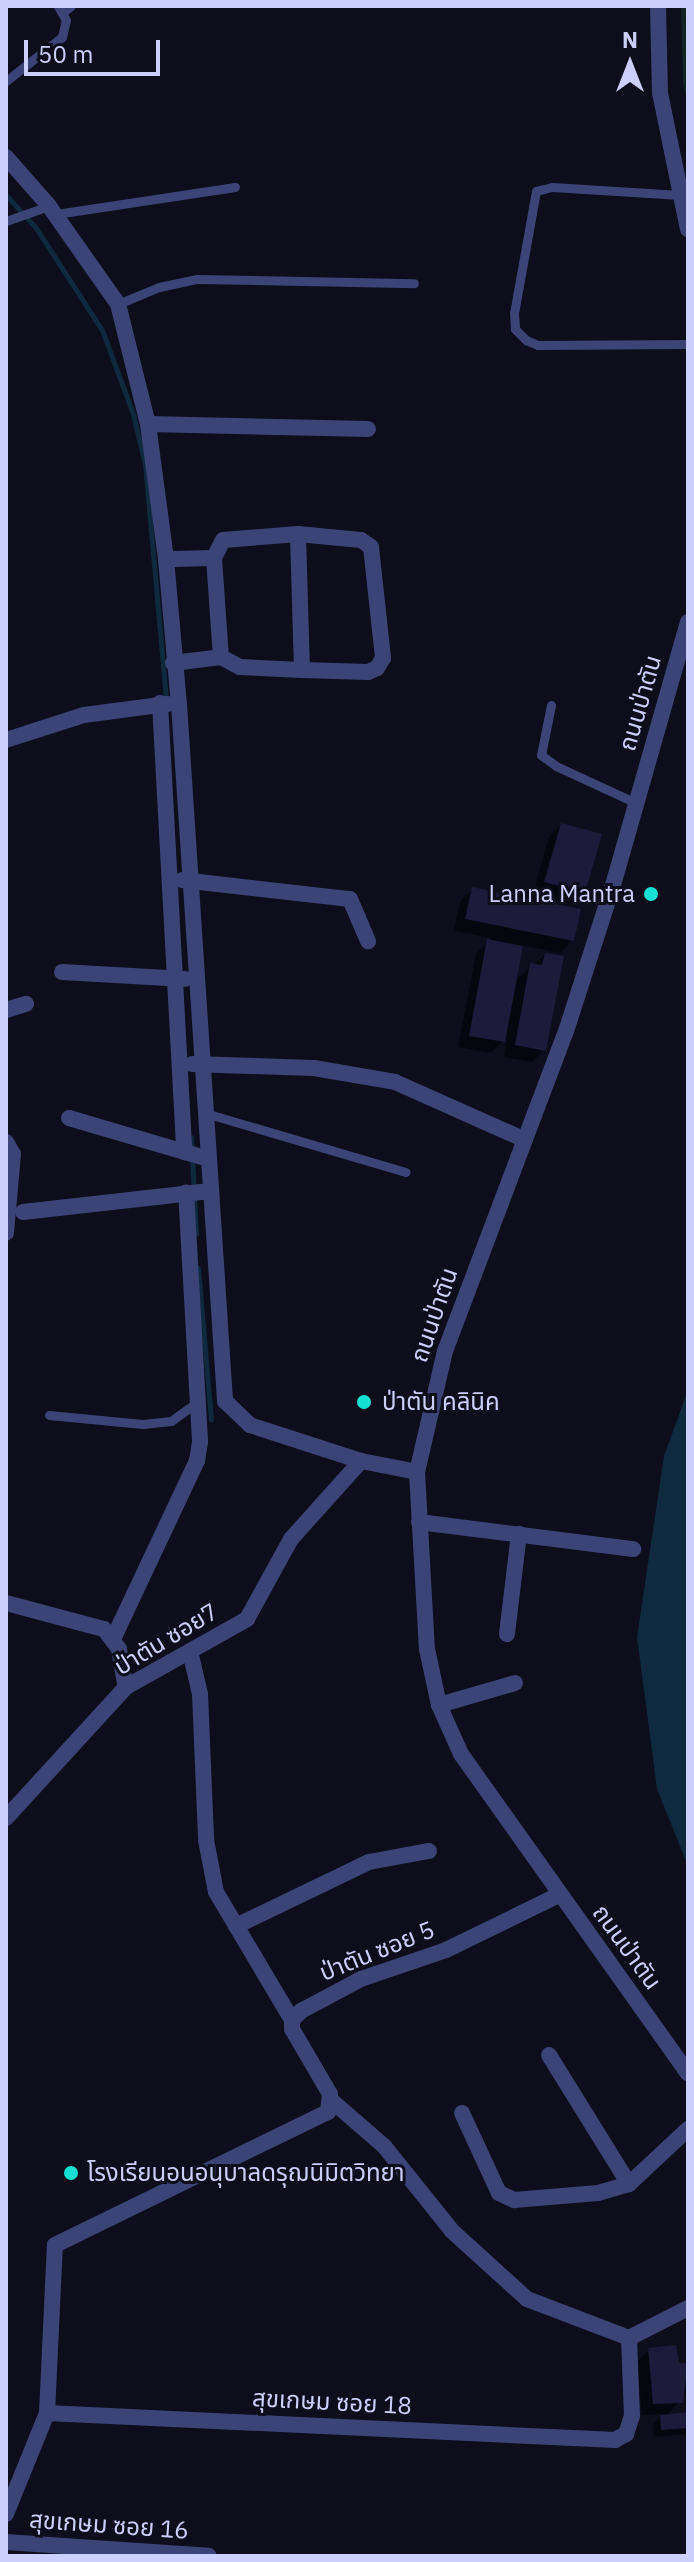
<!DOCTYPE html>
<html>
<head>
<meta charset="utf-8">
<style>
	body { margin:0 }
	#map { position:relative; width:694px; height:2562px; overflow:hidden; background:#0d0d1c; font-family:"IBM Plex Sans","Noto Sans Thai",sans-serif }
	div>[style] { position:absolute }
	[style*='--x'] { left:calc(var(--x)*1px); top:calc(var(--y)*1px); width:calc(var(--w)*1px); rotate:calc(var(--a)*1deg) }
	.green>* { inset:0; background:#112521 }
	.water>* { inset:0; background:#0f293e }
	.shadow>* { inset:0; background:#0007 }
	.stream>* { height:5px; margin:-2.5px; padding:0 2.5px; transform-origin:2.5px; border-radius:2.5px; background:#0f293e }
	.building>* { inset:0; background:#1c1b3b }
	.service>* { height:9px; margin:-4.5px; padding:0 4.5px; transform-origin:4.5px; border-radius:4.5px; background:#3c4477 }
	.minor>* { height:16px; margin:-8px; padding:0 8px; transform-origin:8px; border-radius:8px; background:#3c4477 }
	.dots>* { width:22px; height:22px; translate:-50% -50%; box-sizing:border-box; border:4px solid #0d0d1c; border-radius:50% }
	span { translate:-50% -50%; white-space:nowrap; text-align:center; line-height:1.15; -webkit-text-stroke:6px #0d0d1c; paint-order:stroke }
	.street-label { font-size:24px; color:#cccffb }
	.poi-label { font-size:24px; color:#cccffb }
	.right { translate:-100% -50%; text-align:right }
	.left { translate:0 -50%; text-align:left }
	.frame { position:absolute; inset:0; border:8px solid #cccffb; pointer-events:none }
	.north { position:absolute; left:590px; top:24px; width:80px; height:80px; -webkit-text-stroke:6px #0d0d1c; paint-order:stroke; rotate:0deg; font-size:22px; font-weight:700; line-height:32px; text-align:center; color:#cccffb }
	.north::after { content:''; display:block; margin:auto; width:28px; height:36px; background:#cccffb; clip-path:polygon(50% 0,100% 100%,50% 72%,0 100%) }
	.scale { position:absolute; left:24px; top:40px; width:136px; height:36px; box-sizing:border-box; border:4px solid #cccffb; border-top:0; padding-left:10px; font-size:24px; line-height:28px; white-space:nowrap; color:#cccffb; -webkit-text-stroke:6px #0d0d1c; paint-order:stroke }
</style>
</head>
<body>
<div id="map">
	<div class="green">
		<i style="clip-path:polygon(681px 6px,688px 6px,688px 105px,683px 82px)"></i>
	</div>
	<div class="water">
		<i style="clip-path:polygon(688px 1390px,688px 1866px,657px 1789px,637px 1637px,664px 1456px)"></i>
	</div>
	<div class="shadow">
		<i style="clip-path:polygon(561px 825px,583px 892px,571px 904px,533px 894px,549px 837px)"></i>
		<i style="clip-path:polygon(473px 889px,572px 940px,560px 953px,521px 945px,514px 981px,545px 955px,544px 1050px,532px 1062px,504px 1057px,507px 1037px,491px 1053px,458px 1047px,476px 954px,491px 938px,454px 931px,460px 901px)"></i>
		<i style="clip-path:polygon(649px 2350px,677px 2365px,688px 2365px,688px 2390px,667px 2416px,688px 2414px,688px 2431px,685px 2434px,654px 2437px,653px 2424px,663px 2414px,642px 2415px,637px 2362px)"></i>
	</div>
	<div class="stream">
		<i style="--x:6;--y:195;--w:45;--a:47.7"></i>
		<i style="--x:36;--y:228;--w:121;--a:57.1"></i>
		<i style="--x:102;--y:330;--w:90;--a:69.7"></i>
		<i style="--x:133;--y:414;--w:51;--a:76.5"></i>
		<i style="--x:145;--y:464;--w:236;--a:84.9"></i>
		<i style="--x:191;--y:1137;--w:97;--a:87"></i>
		<i style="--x:198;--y:1268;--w:152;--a:85.1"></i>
	</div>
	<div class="building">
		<i style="clip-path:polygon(561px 823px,602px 834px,585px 893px,544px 882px)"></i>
		<i style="clip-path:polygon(472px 887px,581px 909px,574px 941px,465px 919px)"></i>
		<i style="clip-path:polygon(487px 939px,523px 946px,505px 1042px,469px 1036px)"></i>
		<i style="clip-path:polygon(545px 953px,564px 956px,546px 1051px,515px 1045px,530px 963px,542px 965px)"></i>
		<i style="clip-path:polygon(676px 2345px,679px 2363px,688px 2363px,683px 2403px,653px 2404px,648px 2348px)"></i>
		<i style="clip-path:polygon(688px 2412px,688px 2428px,661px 2430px,660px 2415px)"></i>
	</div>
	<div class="service">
		<i style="--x:62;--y:13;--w:11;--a:-38"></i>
		<i style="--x:6;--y:81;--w:71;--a:-38.2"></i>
		<i style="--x:62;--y:37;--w:17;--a:-77"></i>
		<i style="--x:66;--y:20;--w:16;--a:-120"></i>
		<i style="--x:680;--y:195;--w:128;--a:-176.4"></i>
		<i style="--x:552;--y:187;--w:16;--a:166"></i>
		<i style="--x:536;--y:191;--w:124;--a:100.2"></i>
		<i style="--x:514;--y:313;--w:16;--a:86"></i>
		<i style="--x:515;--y:329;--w:16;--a:45"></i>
		<i style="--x:526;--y:340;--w:13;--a:23"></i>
		<i style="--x:538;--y:345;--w:150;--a:-0.4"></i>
		<i style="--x:56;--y:214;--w:181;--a:-8.6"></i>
		<i style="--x:6;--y:221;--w:46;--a:-19.2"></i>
		<i style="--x:118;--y:304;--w:44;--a:-22.5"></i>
		<i style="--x:159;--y:287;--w:39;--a:-12"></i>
		<i style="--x:197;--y:279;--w:217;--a:1.1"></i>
		<i style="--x:551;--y:705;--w:51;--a:101.3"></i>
		<i style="--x:541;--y:755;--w:19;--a:36"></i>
		<i style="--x:556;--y:766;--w:88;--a:24.8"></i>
		<i style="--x:205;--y:1113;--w:209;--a:16.4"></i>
		<i style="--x:49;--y:1415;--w:94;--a:5.5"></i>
		<i style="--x:143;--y:1424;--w:28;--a:-6"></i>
		<i style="--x:171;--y:1421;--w:31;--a:-36"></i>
	</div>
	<div class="minor">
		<i style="--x:658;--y:6;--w:87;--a:88.7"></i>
		<i style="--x:660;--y:93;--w:139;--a:78.4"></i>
		<i style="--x:6;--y:157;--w:65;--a:48.7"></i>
		<i style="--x:49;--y:206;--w:120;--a:54.9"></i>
		<i style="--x:118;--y:304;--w:124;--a:76"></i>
		<i style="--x:148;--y:424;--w:136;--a:82.4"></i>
		<i style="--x:166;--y:559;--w:146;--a:84.9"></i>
		<i style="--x:179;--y:704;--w:699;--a:86.22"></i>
		<i style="--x:225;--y:1401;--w:35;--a:44"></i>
		<i style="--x:250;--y:1425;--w:117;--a:18"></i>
		<i style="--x:148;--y:424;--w:220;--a:1.3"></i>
		<i style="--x:298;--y:534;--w:63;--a:5.4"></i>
		<i style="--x:361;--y:540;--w:12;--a:35"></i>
		<i style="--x:371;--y:547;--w:112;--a:83.8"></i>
		<i style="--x:383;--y:658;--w:12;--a:121"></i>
		<i style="--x:377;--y:668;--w:10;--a:156"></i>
		<i style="--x:368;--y:672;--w:66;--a:-178.3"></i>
		<i style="--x:214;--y:558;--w:99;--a:86"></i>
		<i style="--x:688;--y:622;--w:273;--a:105.9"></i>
		<i style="--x:613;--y:885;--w:153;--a:107.8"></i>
		<i style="--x:566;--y:1031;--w:342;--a:110.7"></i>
		<i style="--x:445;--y:1351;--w:124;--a:103"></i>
		<i style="--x:417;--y:1472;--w:177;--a:86.8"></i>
		<i style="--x:427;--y:1649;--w:57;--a:77.9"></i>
		<i style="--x:439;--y:1705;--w:54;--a:65.8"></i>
		<i style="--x:461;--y:1754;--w:392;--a:54.6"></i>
		<i style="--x:173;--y:663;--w:48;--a:-7.1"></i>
		<i style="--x:221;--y:657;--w:21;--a:28"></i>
		<i style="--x:240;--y:667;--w:62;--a:2.8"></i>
		<i style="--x:302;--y:670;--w:136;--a:-91.7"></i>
		<i style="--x:298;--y:534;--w:75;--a:175.4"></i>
		<i style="--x:223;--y:540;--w:20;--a:117"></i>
		<i style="--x:214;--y:558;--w:40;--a:178.6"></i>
		<i style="--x:160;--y:703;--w:450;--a:86.9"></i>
		<i style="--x:6;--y:740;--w:82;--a:-17.8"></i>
		<i style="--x:84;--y:715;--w:85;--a:-7.5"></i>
		<i style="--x:182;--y:880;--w:169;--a:6.5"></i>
		<i style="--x:350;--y:899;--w:46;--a:66.8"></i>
		<i style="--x:62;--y:972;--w:123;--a:3.3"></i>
		<i style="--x:6;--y:1010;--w:21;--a:-17"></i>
		<i style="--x:192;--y:1064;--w:122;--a:1.9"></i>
		<i style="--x:314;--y:1068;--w:82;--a:9.8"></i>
		<i style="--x:395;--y:1082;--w:142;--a:24"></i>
		<i style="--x:69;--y:1118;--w:145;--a:16.4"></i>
		<i style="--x:6;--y:1142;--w:14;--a:60"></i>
		<i style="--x:13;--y:1154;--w:79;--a:95.1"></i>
		<i style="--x:23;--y:1212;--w:188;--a:-6.4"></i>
		<i style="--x:419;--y:1522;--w:216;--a:7.2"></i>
		<i style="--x:6;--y:1603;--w:101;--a:14.9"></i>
		<i style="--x:104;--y:1629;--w:25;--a:53"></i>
		<i style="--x:119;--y:1649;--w:39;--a:80"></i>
		<i style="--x:507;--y:1634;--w:101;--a:-83.2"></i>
		<i style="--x:114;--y:1637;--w:195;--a:-64.8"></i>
		<i style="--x:197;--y:1461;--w:20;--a:-81"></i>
		<i style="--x:200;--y:1441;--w:249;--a:-93.2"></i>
		<i style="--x:190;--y:1651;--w:44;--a:76.9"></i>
		<i style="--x:200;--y:1694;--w:146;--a:87.6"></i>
		<i style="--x:206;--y:1840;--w:53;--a:79.1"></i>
		<i style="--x:216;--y:1892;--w:149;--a:59.3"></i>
		<i style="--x:439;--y:1705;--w:79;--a:-16.1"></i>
		<i style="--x:6;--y:1818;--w:178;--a:-47.5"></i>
		<i style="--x:126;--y:1687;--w:139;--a:-29.3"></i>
		<i style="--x:247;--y:1619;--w:91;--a:-61.2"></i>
		<i style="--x:291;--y:1539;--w:105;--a:-48.1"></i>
		<i style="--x:361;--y:1461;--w:57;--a:11.1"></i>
		<i style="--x:236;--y:1926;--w:148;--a:-25.7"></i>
		<i style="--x:369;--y:1862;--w:61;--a:-10.4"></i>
		<i style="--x:549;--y:2055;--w:152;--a:58.2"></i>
		<i style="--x:629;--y:2184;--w:81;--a:-43"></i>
		<i style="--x:332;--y:2101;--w:69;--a:40.9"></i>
		<i style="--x:384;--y:2146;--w:109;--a:51.3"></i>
		<i style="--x:452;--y:2231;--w:101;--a:42.2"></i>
		<i style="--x:527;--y:2299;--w:109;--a:20.9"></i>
		<i style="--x:462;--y:2113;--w:88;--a:65.2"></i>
		<i style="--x:499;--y:2193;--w:17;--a:25"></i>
		<i style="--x:514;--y:2200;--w:84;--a:-4.8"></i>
		<i style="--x:598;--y:2193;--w:32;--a:-16"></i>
		<i style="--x:47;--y:2413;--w:569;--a:2.72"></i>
		<i style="--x:615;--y:2440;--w:13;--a:-29"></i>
		<i style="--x:626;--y:2434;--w:19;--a:-72"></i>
		<i style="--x:632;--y:2416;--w:78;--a:-92.2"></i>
		<i style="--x:629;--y:2338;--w:66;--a:-27"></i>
		<i style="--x:6;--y:2514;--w:109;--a:-67.9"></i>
		<i style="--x:47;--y:2413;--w:168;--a:-87.3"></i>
		<i style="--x:55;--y:2245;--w:304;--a:-26"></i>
		<i style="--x:328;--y:2112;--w:18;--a:-84"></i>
		<i style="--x:330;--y:2094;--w:75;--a:-120.3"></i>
		<i style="--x:292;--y:2029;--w:9;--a:-90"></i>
		<i style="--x:292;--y:2020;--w:13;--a:-45"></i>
		<i style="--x:301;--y:2011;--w:68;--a:-28.1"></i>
		<i style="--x:361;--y:1979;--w:90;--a:-18.8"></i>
		<i style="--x:446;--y:1950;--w:126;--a:-26"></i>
		<i style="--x:6;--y:2542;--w:203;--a:3.9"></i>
	</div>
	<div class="dots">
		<i style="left:651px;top:894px;background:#13e0d2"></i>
		<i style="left:364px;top:1402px;background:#13e0d2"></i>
		<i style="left:71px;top:2173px;background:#13e0d2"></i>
	</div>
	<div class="street-label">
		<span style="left:640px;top:703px;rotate:-74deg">ถนนป่าตัน</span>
		<span style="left:434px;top:1315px;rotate:-71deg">ถนนป่าตัน</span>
		<span style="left:166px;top:1639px;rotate:-31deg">ป่าตัน ซอย7</span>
		<span style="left:627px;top:1947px;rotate:54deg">ถนนป่าตัน</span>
		<span style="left:377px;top:1951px;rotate:-22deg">ป่าตัน ซอย 5</span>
		<span style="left:332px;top:2402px;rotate:3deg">สุขเกษม ซอย 18</span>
		<span style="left:109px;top:2525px;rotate:4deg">สุขเกษม ซอย 16</span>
	</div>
	<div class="poi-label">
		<span class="right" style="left:635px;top:894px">Lanna Mantra</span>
		<span class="left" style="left:382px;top:1402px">ป่าตัน คลินิค</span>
		<span class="left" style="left:87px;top:2173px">โรงเรียนอนอนุบาลดรุฌนิมิตวิทยา</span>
	</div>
	<div class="frame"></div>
	<div class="north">N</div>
	<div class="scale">50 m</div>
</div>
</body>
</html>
